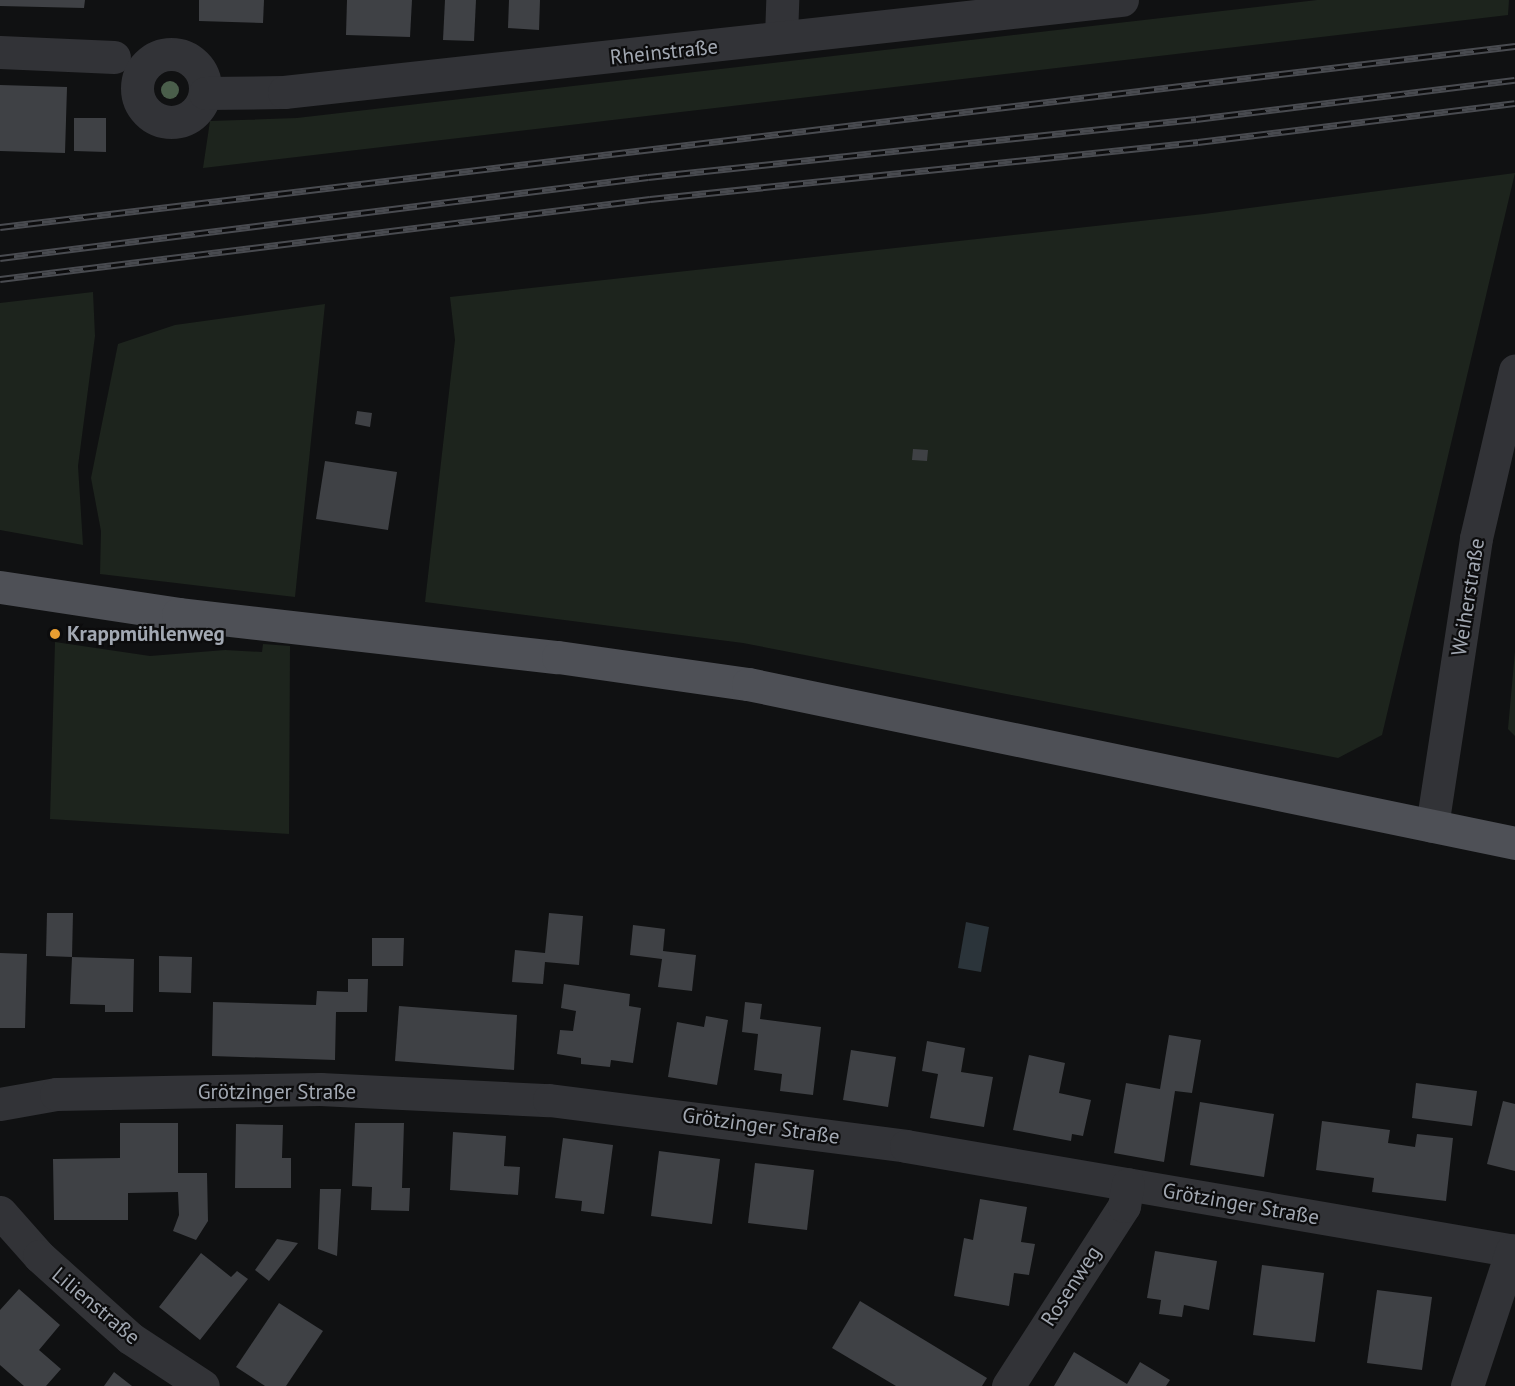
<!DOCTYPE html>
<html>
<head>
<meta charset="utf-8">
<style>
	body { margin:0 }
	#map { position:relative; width:1515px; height:1386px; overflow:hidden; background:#101112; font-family:"PT Sans",sans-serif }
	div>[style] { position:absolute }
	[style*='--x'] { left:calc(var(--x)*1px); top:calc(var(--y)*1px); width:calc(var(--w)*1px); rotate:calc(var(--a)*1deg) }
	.green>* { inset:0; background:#1d241d }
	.water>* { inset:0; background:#2b343a }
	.building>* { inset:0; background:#3f4145 }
	.minor>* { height:33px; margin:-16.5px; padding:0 16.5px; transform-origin:16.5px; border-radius:16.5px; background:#323337 }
	.minor>.ring { margin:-16.5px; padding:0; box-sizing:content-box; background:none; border:33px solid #323337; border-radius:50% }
	.major>* { height:33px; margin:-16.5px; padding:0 16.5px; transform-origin:16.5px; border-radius:16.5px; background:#4e5056 }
	.rail>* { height:7px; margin-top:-3.5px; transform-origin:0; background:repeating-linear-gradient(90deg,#0c0c0d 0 14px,#494b50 0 28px); box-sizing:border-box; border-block:2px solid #494b50 }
	.trees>* { width:18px; height:18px; margin:-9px; border-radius:50%; background:#4a5e4b }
	.dots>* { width:16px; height:16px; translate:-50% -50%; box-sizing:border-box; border:3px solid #0c0c0d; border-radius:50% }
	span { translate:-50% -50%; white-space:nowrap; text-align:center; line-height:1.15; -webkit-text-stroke:4.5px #0c0c0d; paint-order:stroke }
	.street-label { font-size:21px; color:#a2a8b2 }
	.poi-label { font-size:21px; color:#a2a8b2; font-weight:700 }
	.left { translate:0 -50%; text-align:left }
</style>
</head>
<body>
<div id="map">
	<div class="green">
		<i style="clip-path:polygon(1317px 0,1509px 0,1508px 15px,203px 168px,210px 121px,297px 118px)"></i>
		<i style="clip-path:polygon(1515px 173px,1382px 735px,1338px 758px,743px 643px,425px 602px,455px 340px,450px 297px,1204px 214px)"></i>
		<i style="clip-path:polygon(93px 292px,95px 336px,78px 466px,83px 545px,0 530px,0 303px)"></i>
		<i style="clip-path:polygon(325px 304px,295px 597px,100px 574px,101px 531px,91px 478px,118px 344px,175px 325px)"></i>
		<i style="clip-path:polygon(55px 642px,150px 656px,225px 650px,262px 652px,263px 644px,290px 646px,289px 834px,50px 819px)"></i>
		<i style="clip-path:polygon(1515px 651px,1515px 736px,1508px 729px)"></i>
	</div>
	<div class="water">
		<i style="clip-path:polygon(966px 922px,989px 927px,981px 972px,958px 968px)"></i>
	</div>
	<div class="building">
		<i style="clip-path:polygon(0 0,85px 0,84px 8px,0 6px)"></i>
		<i style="clip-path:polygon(199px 0,264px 0,263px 23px,199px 21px)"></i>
		<i style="clip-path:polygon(347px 0,412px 0,410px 37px,346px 35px)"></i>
		<i style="clip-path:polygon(445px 0,476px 0,474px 41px,443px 40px)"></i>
		<i style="clip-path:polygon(509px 0,540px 0,539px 30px,508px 28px)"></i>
		<i style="clip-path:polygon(0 85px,67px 87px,65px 153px,0 151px)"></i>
		<i style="clip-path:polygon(74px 118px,106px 118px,106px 152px,74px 151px)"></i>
		<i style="clip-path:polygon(357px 411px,372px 413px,370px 427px,355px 424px)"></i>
		<i style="clip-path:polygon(913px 449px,928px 450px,927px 461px,912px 460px)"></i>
		<i style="clip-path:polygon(325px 461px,397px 472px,388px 530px,316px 519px)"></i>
		<i style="clip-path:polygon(47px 913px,73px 913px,72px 957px,46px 956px)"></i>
		<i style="clip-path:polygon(549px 913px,583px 916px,579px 965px,545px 962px,543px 984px,512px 982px,515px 950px,545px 953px)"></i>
		<i style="clip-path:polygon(633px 925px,665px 929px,663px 951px,696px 955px,692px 991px,658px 987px,662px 959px,630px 955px)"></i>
		<i style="clip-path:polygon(372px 938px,404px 938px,403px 966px,372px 966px)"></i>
		<i style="clip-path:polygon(0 953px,27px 954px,25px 1028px,0 1028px)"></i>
		<i style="clip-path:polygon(159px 956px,192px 957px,191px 993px,159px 992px)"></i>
		<i style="clip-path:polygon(72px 957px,134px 959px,133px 1012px,105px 1012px,105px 1005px,70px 1004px)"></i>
		<i style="clip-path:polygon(348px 979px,368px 979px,367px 1012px,336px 1012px,335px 1060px,212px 1056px,213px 1002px,316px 1005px,317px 991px,348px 992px)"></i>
		<i style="clip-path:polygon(564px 984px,630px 994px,629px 1006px,641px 1008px,633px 1063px,611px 1060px,610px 1067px,581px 1064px,581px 1058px,557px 1054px,560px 1030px,573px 1031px,576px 1011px,561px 1008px)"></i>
		<i style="clip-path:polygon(745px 1002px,762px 1004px,760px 1019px,821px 1027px,813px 1095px,780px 1091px,782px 1074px,754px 1070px,758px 1034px,742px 1032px)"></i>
		<i style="clip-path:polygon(399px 1006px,517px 1015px,514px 1070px,395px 1061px)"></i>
		<i style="clip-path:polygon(706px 1016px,728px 1020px,717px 1085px,668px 1077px,677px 1022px,704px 1027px)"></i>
		<i style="clip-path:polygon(1169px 1035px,1201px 1040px,1192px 1093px,1175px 1091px,1164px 1162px,1114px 1153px,1126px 1083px,1160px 1089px)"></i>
		<i style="clip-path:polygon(927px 1041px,965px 1048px,961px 1072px,993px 1077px,984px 1127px,930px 1118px,938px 1074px,922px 1071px)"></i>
		<i style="clip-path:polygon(851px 1050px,896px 1057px,888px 1107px,843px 1100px)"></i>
		<i style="clip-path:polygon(1029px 1055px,1065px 1063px,1059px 1093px,1091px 1100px,1083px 1136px,1072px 1134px,1071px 1141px,1013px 1130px)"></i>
		<i style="clip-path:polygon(1416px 1083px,1477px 1091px,1472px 1126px,1412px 1118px)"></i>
		<i style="clip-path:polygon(1503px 1101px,1515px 1104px,1515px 1171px,1487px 1164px)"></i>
		<i style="clip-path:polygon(1200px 1102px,1274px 1114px,1264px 1177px,1190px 1165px)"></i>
		<i style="clip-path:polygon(1322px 1121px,1390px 1130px,1388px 1143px,1415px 1147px,1417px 1134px,1453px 1138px,1446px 1201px,1372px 1192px,1374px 1178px,1316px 1170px)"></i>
		<i style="clip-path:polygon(120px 1123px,178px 1123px,178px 1173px,207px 1173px,208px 1221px,196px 1240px,173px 1231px,179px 1215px,178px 1192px,128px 1193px,128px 1220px,54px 1220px,53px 1159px,120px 1158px)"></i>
		<i style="clip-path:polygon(355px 1123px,404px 1123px,402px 1188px,410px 1188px,409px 1211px,371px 1210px,372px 1187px,352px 1186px)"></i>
		<i style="clip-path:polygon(236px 1124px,283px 1125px,282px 1158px,291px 1158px,291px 1188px,235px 1188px)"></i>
		<i style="clip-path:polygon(453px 1132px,506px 1136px,504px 1166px,520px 1167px,518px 1195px,450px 1190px)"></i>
		<i style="clip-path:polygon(563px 1138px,613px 1145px,604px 1214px,581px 1211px,582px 1201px,555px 1198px)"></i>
		<i style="clip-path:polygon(659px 1151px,720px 1159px,712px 1224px,651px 1216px)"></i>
		<i style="clip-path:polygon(755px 1163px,814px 1170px,807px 1230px,748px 1223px)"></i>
		<i style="clip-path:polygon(320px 1189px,341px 1189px,337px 1256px,318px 1249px)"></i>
		<i style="clip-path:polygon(980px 1199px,1027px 1207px,1021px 1242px,1035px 1244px,1029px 1275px,1014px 1273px,1009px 1306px,954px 1296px,964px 1238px,973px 1240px)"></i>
		<i style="clip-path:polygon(277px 1239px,298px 1243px,269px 1281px,255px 1270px)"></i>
		<i style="clip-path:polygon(1155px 1251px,1217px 1261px,1209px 1310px,1184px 1305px,1182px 1317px,1159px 1314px,1161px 1300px,1147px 1298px)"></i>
		<i style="clip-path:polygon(201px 1253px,231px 1277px,237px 1271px,248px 1279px,200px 1340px,159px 1307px)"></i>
		<i style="clip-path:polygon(1262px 1265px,1324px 1273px,1315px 1342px,1253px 1335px)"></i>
		<i style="clip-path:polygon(19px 1289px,60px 1325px,39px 1350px,61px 1369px,46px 1386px,24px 1386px,0 1365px,0 1310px)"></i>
		<i style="clip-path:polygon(1377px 1290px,1432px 1297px,1422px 1370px,1367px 1363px)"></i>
		<i style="clip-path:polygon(860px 1301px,987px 1378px,982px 1386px,896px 1386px,832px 1348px)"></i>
		<i style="clip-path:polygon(279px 1303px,323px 1331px,286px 1386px,265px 1386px,236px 1367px)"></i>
		<i style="clip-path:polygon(1074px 1352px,1127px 1384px,1140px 1362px,1170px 1380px,1166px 1386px,1054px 1386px)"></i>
		<i style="clip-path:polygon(114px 1372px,132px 1386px,104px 1386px)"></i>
	</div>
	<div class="minor">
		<i style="--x:781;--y:37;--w:37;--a:-88"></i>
		<i style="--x:0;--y:52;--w:114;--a:2.5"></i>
		<i class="ring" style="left:137px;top:54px;width:35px;height:35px"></i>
		<i style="--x:205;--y:93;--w:79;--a:-0.7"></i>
		<i style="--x:284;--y:92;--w:843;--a:-6.27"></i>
		<i style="--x:1432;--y:826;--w:291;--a:-81.3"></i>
		<i style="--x:1476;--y:538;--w:172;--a:-76.9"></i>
		<i style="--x:0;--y:1104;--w:57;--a:-10.1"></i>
		<i style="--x:56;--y:1094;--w:264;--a:-1.1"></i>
		<i style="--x:320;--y:1089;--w:229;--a:2.8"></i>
		<i style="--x:549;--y:1100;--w:360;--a:7.3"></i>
		<i style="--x:906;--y:1146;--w:618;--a:9.78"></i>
		<i style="--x:0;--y:1212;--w:59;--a:48.4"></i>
		<i style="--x:39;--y:1256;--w:122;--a:42"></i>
		<i style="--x:130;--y:1338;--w:87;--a:33.3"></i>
		<i style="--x:1008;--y:1386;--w:214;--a:-57.2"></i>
		<i style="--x:1124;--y:1206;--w:22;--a:-80"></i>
		<i style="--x:1467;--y:1386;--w:143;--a:-71.7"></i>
	</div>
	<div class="major">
		<i style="--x:0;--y:587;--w:180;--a:8.6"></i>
		<i style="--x:178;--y:614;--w:382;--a:6.5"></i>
		<i style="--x:558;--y:657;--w:192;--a:8.1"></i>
		<i style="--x:748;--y:684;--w:783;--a:11.71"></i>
	</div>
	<div class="rail">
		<i style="--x:0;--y:227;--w:1526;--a:-6.81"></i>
		<i style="--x:0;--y:258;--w:653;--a:-7.13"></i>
		<i style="--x:648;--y:177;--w:551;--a:-6.04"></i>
		<i style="--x:1196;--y:119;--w:321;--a:-7"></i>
		<i style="--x:0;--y:279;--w:655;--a:-7.02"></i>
		<i style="--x:650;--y:199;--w:551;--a:-5.94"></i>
		<i style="--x:1198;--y:142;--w:319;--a:-7"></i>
	</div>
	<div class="trees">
		<i style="left:170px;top:90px"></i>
	</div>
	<div class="dots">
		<i style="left:55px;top:634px;background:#e99e31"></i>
	</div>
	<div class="street-label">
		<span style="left:664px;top:52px;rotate:-6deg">Rheinstraße</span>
		<span style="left:1468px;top:597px;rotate:-81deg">Weiherstraße</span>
		<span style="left:277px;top:1092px">Grötzinger Straße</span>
		<span style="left:761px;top:1126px;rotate:8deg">Grötzinger Straße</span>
		<span style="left:1241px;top:1204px;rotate:10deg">Grötzinger Straße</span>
		<span style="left:1071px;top:1286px;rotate:-57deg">Rosenweg</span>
		<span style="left:96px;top:1306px;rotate:40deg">Lilienstraße</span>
	</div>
	<div class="poi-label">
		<span class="left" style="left:67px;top:634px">Krappmühlenweg</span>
	</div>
</div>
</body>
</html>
